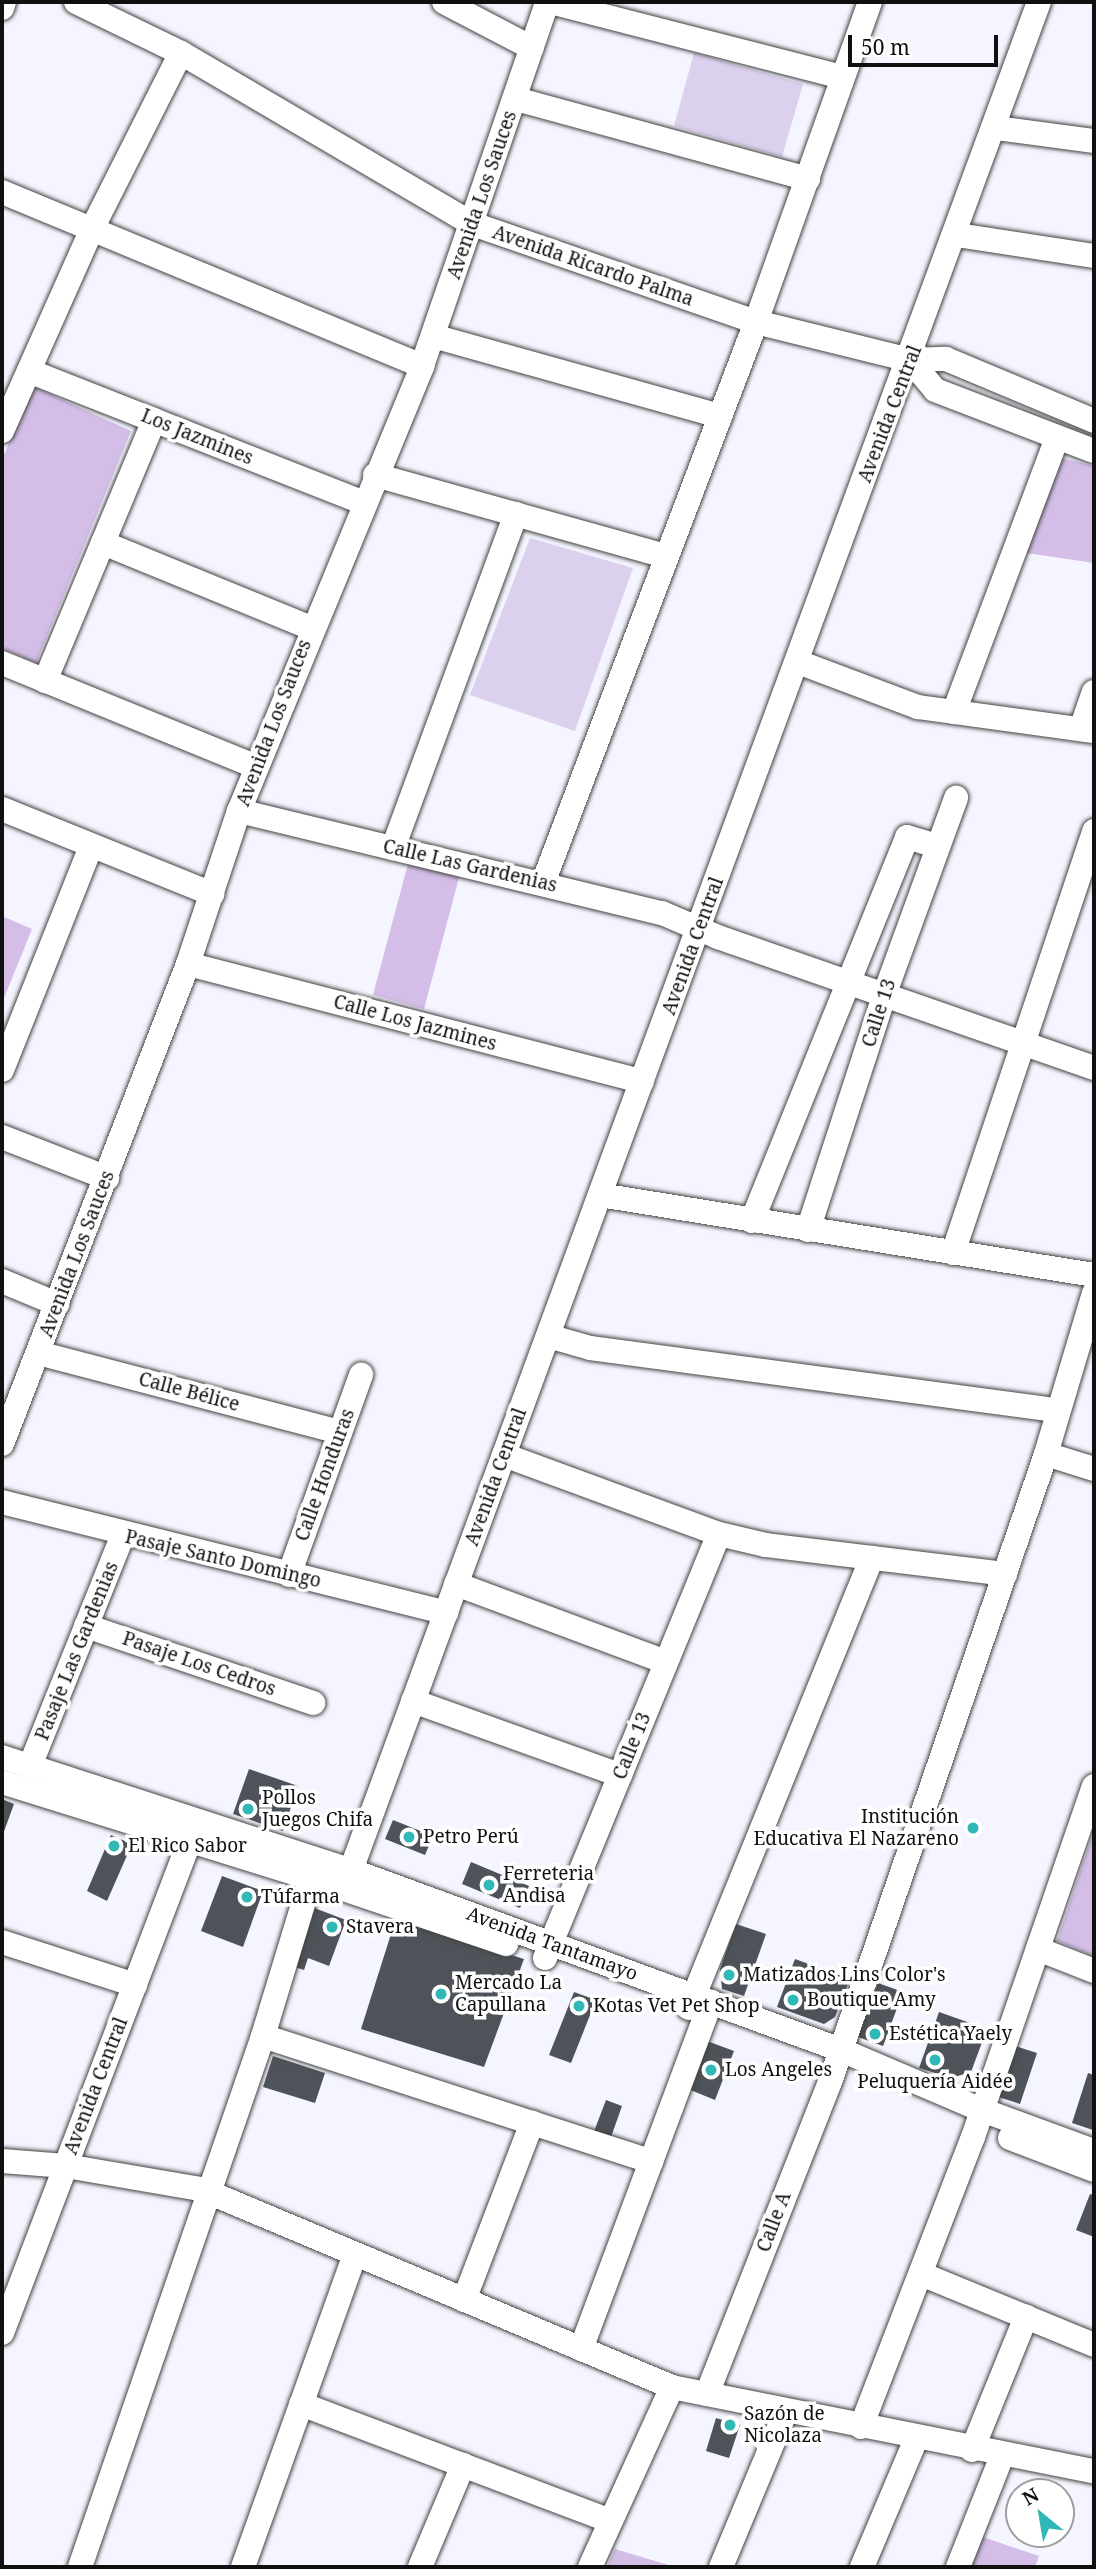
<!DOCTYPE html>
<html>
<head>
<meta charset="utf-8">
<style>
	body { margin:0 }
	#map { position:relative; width:1096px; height:2569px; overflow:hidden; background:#f4f5fe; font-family:"Noto Serif",serif }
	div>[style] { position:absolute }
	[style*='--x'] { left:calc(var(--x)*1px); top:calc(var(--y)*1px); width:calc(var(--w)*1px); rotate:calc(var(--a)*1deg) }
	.green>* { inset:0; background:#d4bee7 }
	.pitch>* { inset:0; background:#dcd0ef }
	.building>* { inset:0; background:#4d5358 }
	.roads { filter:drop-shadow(0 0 2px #434343) drop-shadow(0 0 2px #434343) }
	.minor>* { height:24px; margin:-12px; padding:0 12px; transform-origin:12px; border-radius:12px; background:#fff }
	.dots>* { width:19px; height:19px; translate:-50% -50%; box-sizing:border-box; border:4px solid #fff; border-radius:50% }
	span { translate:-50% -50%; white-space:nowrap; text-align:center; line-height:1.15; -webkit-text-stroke:7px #fff; paint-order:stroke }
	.street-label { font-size:19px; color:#101010 }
	.poi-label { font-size:19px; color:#101010 }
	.left { translate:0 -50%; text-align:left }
	.right { translate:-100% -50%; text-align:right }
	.frame { position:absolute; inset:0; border:4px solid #101010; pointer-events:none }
	.north { position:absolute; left:1005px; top:2478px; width:70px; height:70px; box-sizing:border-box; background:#fff; border:2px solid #9f9f9f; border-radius:50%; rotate:330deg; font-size:19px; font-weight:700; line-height:28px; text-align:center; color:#101010 }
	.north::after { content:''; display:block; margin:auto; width:24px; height:32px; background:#30b8b7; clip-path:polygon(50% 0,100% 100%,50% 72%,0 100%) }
	.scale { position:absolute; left:848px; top:35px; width:150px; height:32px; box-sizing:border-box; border:4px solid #101010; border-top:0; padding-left:9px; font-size:21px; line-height:24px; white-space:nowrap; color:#101010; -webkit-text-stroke:5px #fff; paint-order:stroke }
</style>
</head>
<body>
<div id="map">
	<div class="green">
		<i style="clip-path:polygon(32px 386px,131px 431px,36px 663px,2px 648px,2px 460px)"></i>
		<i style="clip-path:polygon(1058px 457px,1094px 466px,1094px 563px,1020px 552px)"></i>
		<i style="clip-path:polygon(409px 860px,460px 874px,424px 1009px,373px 995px)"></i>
		<i style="clip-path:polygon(2px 916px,32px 929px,2px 1003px)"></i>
		<i style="clip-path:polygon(1094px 1830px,1094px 1956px,1057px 1941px)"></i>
		<i style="clip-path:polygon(983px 2537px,1039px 2556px,1035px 2567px,971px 2567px)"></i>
		<i style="clip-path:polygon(615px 2549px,675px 2567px,607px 2567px)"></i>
	</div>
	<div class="pitch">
		<i style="clip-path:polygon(694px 53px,803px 84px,782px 157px,674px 126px)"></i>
		<i style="clip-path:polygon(530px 538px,633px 568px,575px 731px,470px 695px)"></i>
	</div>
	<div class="building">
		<i style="clip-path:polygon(249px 1769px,298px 1786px,283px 1831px,233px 1814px)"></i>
		<i style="clip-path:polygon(2px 1799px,14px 1804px,2px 1837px)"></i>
		<i style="clip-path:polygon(393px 1820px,433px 1836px,425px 1855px,385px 1839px)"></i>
		<i style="clip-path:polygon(111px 1835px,132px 1844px,107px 1901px,87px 1891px)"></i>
		<i style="clip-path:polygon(471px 1862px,529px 1886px,520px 1908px,462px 1884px)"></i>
		<i style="clip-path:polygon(222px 1876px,263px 1891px,243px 1947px,201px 1931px)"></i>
		<i style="clip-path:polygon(309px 1906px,346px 1920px,329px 1966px,308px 1958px,304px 1970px,289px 1965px)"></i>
		<i style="clip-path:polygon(396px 1918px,524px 1959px,484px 2067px,361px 2029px)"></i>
		<i style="clip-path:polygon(736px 1924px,766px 1934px,744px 1996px,722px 1989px,720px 1969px)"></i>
		<i style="clip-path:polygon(795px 1959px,850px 1979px,835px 2017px,824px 2024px,777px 2007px)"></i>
		<i style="clip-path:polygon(878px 1983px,903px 1992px,883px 2046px,858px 2037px)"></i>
		<i style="clip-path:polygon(574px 1992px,596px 2000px,571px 2063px,549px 2055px)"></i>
		<i style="clip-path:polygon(939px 2012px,987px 2029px,971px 2072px,951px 2078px,919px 2068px)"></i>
		<i style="clip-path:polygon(707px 2041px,734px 2051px,715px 2100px,688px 2089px)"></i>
		<i style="clip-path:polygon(1009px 2044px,1037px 2053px,1020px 2104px,992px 2095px)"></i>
		<i style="clip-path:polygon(273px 2056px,325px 2073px,315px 2103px,263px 2087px)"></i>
		<i style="clip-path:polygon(1088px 2073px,1094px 2075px,1093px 2130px,1072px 2123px)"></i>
		<i style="clip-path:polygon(606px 2100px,622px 2106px,610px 2140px,593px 2134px)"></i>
		<i style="clip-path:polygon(1090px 2194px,1094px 2195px,1094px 2237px,1076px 2230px)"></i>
		<i style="clip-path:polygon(716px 2418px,740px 2425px,729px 2458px,706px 2451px)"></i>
	</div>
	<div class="roads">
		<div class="minor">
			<i style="--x:76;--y:2;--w:117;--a:25.9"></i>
			<i style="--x:181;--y:53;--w:338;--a:30.4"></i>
			<i style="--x:473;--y:224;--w:299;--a:19.1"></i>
			<i style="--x:756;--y:322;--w:159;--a:13.9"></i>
			<i style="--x:910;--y:360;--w:36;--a:-2"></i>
			<i style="--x:946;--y:359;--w:160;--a:22.7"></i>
			<i style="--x:444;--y:2;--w:99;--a:27.6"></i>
			<i style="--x:550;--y:2;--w:301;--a:14.4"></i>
			<i style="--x:2;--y:8;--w:6;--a:-72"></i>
			<i style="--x:516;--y:99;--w:303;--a:15.3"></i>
			<i style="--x:996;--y:128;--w:99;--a:7.6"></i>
			<i style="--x:2;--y:192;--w:455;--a:22.5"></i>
			<i style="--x:957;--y:235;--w:139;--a:8.7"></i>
			<i style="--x:433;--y:336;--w:298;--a:15.6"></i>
			<i style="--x:910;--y:360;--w:39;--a:50"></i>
			<i style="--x:935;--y:390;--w:170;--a:21"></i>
			<i style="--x:29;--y:371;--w:360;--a:21.5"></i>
			<i style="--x:2;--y:431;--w:221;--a:-66"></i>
			<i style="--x:92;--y:229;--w:197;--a:-63.2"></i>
			<i style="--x:375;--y:475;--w:301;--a:15.6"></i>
			<i style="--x:103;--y:543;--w:225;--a:22.2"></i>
			<i style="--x:798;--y:662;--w:128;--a:20.6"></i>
			<i style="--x:918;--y:707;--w:178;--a:7.8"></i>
			<i style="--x:2;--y:663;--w:275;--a:22.2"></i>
			<i style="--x:45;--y:681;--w:283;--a:-67.3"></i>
			<i style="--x:954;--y:712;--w:293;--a:-69.4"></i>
			<i style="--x:1081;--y:729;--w:39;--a:-71"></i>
			<i style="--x:2;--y:809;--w:227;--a:22"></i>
			<i style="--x:239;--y:811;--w:435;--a:13.6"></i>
			<i style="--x:662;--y:913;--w:61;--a:23.2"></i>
			<i style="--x:718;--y:937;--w:398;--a:19.2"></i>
			<i style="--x:393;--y:848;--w:356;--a:-69.8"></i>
			<i style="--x:543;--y:883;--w:600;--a:-69.21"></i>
			<i style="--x:756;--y:322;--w:340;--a:-70.4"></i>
			<i style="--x:188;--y:964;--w:469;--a:14.5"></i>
			<i style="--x:2;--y:1070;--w:241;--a:-68.3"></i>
			<i style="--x:2;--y:1137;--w:113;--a:21.3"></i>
			<i style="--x:600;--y:1195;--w:500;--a:9.2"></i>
			<i style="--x:752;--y:1221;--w:414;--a:-68"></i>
			<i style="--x:907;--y:837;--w:31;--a:17"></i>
			<i style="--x:808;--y:1230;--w:249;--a:-72"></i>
			<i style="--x:885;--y:993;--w:208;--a:-70"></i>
			<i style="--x:953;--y:1253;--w:445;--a:-71.5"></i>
			<i style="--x:2;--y:1281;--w:60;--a:22.7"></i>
			<i style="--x:548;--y:1336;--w:44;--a:15.9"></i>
			<i style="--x:590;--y:1348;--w:469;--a:7.6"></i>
			<i style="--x:38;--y:1353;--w:312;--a:14.7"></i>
			<i style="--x:2;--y:1444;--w:515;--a:-68.82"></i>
			<i style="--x:188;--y:964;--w:161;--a:-71.6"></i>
			<i style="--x:239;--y:811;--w:481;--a:-67.6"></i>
			<i style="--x:422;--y:366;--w:385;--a:-71"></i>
			<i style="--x:1046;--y:1454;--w:50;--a:17.4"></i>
			<i style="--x:504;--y:1455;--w:229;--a:20.2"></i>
			<i style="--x:719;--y:1534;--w:48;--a:13.2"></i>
			<i style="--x:766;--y:1545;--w:241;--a:6.9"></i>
			<i style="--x:2;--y:1502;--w:458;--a:14"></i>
			<i style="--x:289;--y:1575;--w:213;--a:-70.2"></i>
			<i style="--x:456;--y:1584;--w:224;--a:20.4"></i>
			<i style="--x:86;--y:1626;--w:240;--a:18.7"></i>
			<i style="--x:413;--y:1701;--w:220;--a:19.7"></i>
			<i style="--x:2;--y:1757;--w:366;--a:18"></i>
			<i style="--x:350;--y:1870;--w:523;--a:20.13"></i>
			<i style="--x:841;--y:2050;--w:153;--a:23.1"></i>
			<i style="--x:982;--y:2110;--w:119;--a:20.1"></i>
			<i style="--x:30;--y:1766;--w:249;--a:-68.1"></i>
			<i style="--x:2;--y:1782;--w:324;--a:17.3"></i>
			<i style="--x:311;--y:1878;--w:206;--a:18.7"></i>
			<i style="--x:344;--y:1889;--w:2011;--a:-69.78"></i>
			<i style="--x:2;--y:1942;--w:140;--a:17.9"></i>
			<i style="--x:1038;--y:1949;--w:60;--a:21.4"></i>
			<i style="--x:545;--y:1958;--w:458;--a:-67.7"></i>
			<i style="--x:689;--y:2008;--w:486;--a:-67.9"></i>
			<i style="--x:263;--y:2036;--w:408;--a:17.9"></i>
			<i style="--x:1010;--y:2138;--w:90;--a:20.9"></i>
			<i style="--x:2;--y:2161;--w:64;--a:4.5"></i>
			<i style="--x:66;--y:2166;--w:137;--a:9.7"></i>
			<i style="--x:201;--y:2189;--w:511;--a:22.8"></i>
			<i style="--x:672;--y:2387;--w:430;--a:11.3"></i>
			<i style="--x:921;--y:2274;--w:187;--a:22.3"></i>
			<i style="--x:464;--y:2300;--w:190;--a:-69"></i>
			<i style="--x:2;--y:2333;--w:528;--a:-69.13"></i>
			<i style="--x:581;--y:2349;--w:371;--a:-69.5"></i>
			<i style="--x:707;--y:2394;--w:335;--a:-68.5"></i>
			<i style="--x:830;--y:2082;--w:664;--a:-71.02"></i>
			<i style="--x:1046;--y:1454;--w:168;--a:-73.4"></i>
			<i style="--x:301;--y:2404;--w:331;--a:20.7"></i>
			<i style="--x:861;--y:2427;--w:311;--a:-68.9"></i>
			<i style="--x:973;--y:2137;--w:371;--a:-71"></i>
			<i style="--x:972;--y:2450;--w:144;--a:-67.9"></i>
			<i style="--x:80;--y:2567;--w:562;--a:-70.98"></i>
			<i style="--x:263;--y:2036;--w:165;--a:-73.1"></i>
			<i style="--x:243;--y:2567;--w:331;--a:-70.3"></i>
			<i style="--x:420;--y:2567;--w:111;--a:-67.1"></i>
			<i style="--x:590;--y:2567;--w:198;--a:-65.5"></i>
			<i style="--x:721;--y:2567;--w:169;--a:-67.4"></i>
			<i style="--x:862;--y:2567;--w:139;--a:-67.1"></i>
			<i style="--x:958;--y:2567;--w:119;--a:-68.4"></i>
		</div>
	</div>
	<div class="dots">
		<i style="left:248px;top:1809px;background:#30b8b7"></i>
		<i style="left:973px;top:1828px;background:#30b8b7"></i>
		<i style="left:409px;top:1837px;background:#30b8b7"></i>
		<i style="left:114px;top:1846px;background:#30b8b7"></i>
		<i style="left:489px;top:1885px;background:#30b8b7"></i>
		<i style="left:247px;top:1897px;background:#30b8b7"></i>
		<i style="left:332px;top:1927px;background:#30b8b7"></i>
		<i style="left:729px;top:1975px;background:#30b8b7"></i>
		<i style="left:441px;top:1994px;background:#30b8b7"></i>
		<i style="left:793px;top:2000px;background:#30b8b7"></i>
		<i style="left:579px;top:2006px;background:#30b8b7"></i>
		<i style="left:875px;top:2034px;background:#30b8b7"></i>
		<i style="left:935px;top:2060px;background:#30b8b7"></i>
		<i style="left:711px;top:2070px;background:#30b8b7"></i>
		<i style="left:730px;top:2425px;background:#30b8b7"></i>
	</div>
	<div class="street-label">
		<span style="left:482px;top:195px;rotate:-71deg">Avenida Los Sauces</span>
		<span style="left:593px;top:266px;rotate:19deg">Avenida Ricardo Palma</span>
		<span style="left:890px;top:414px;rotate:-69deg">Avenida Central</span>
		<span style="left:197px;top:437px;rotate:22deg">Los Jazmines</span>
		<span style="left:274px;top:723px;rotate:-69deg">Avenida Los Sauces</span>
		<span style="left:470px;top:866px;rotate:13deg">Calle Las Gardenias</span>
		<span style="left:693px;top:946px;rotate:-70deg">Avenida Central</span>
		<span style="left:879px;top:1013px;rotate:-72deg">Calle 13</span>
		<span style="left:415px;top:1023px;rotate:15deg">Calle Los Jazmines</span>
		<span style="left:77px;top:1254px;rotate:-69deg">Avenida Los Sauces</span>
		<span style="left:189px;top:1392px;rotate:15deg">Calle Bélice</span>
		<span style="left:325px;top:1475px;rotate:-70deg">Calle Honduras</span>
		<span style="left:496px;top:1477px;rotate:-70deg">Avenida Central</span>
		<span style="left:223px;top:1559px;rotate:13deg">Pasaje Santo Domingo</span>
		<span style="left:77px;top:1651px;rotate:-68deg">Pasaje Las Gardenias</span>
		<span style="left:199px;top:1664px;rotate:19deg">Pasaje Los Cedros</span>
		<span style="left:632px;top:1746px;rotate:-68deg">Calle 13</span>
		<span style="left:552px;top:1944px;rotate:20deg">Avenida Tantamayo</span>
		<span style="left:96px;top:2086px;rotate:-69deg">Avenida Central</span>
		<span style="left:774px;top:2222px;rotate:-69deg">Calle A</span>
	</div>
	<div class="poi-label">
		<span class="left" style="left:262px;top:1809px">Pollos<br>Juegos Chifa</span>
		<span class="right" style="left:959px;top:1828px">Institución<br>Educativa El Nazareno</span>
		<span class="left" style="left:423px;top:1837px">Petro Perú</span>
		<span class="left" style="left:128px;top:1846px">El Rico Sabor</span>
		<span class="left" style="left:503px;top:1885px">Ferreteria<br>Andisa</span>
		<span class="left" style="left:261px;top:1897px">Túfarma</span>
		<span class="left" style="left:346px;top:1927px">Stavera</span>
		<span class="left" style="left:743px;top:1975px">Matizados Lins Color's</span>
		<span class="left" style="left:455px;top:1994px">Mercado La<br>Capullana</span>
		<span class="left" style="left:807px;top:2000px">Boutique Amy</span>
		<span class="left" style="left:593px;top:2006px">Kotas Vet Pet Shop</span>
		<span class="left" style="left:889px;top:2034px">Estética Yaely</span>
		<span class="left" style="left:725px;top:2070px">Los Angeles</span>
		<span style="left:935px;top:2082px">Peluquería Aidée</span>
		<span class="left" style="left:744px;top:2425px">Sazón de<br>Nicolaza</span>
	</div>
	<div class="frame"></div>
	<div class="north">N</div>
	<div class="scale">50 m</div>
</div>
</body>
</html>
